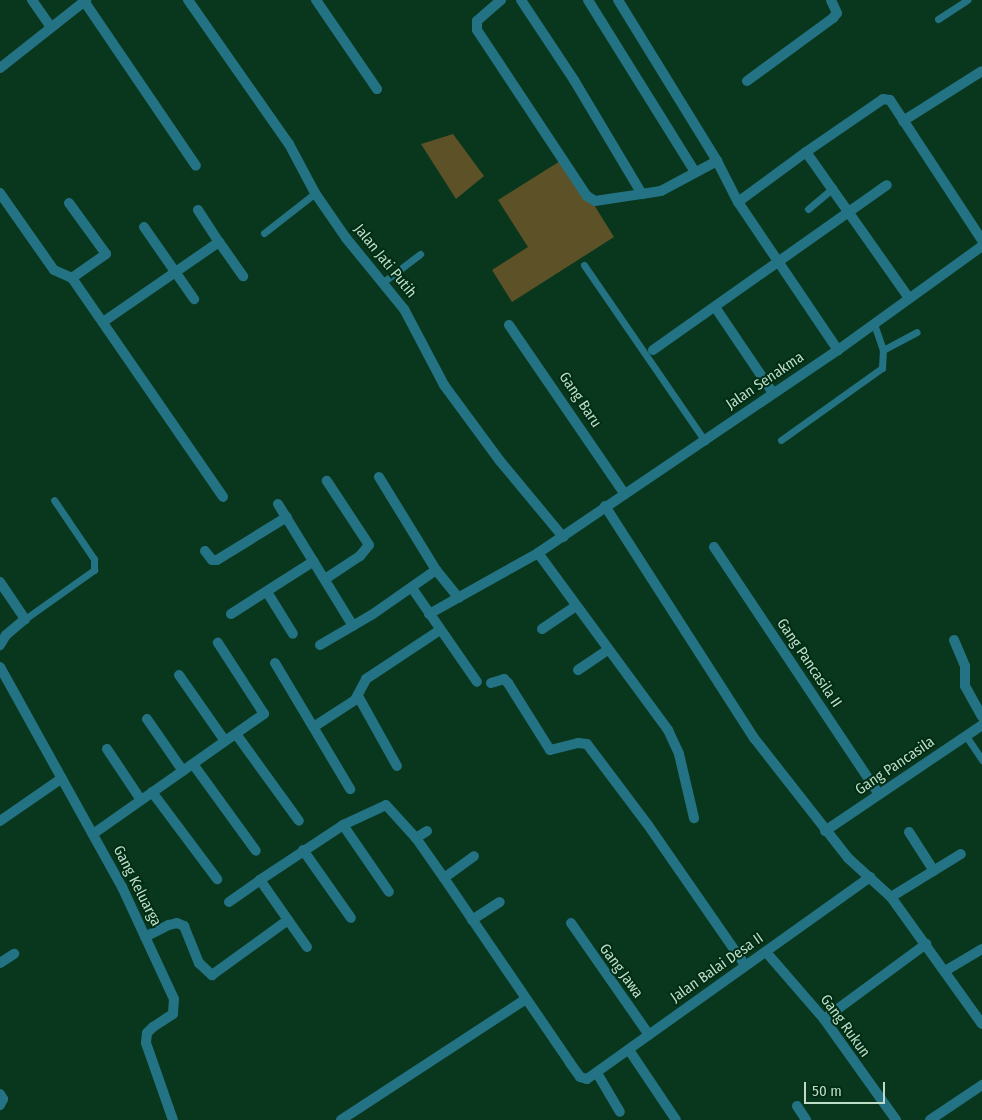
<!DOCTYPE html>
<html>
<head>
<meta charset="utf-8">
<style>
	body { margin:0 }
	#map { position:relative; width:982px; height:1120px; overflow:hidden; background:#09371e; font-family:"Fira Sans Condensed",sans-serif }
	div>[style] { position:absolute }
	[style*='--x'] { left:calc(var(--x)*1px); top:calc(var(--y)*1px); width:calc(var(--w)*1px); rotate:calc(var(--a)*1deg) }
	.green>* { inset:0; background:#5c5127 }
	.service>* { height:7px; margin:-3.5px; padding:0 3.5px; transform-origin:3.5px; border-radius:3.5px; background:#247384 }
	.minor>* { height:10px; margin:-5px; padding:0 5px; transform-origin:5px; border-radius:5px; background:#247384 }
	span { translate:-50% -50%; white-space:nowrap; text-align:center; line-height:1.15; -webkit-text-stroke:4px #002d15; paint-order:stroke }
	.street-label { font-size:15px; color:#bedcc7 }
	.scale { position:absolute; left:804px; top:1082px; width:81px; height:22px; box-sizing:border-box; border:2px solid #bedcc7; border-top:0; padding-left:6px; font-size:15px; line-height:18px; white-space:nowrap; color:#bedcc7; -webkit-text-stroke:4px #002d15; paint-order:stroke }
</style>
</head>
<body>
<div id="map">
	<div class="green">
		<i style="clip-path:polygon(453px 134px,484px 176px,456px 199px,421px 144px)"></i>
		<i style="clip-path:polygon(565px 158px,614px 237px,512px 302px,492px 270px,528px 247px,498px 200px)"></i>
	</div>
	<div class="service">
		<i style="--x:938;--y:19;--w:35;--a:-33"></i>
		<i style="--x:808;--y:209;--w:33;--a:-40"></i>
		<i style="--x:264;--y:233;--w:65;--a:-38.1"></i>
		<i style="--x:584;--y:265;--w:214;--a:55.5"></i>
		<i style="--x:382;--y:283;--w:48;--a:-37.3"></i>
		<i style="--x:883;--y:350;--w:38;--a:-28"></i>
		<i style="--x:781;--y:440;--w:124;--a:-35.5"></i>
		<i style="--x:882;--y:368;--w:18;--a:-87"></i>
		<i style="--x:883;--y:350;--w:28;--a:-109"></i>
		<i style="--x:25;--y:619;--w:85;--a:-35.4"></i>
		<i style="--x:94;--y:570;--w:11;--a:-90"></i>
		<i style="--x:94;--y:559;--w:71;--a:-124.1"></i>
		<i style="--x:966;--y:736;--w:29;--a:56"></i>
	</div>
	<div class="minor">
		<i style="--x:32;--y:0;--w:33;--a:55"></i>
		<i style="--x:188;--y:0;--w:176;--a:55"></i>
		<i style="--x:289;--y:144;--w:55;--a:62"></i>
		<i style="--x:315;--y:193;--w:55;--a:55.4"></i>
		<i style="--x:346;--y:238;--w:92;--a:50.8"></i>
		<i style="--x:404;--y:309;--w:86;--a:62.2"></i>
		<i style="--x:444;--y:385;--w:94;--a:53.6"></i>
		<i style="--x:500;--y:461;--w:99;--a:50.3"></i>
		<i style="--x:316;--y:0;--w:108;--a:55.6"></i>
		<i style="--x:501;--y:0;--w:32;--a:139"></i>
		<i style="--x:477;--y:21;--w:9;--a:90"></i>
		<i style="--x:477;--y:30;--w:199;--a:56.5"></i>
		<i style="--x:587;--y:196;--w:9;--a:32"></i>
		<i style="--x:595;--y:201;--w:48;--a:-8.5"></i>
		<i style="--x:521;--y:0;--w:96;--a:56.5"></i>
		<i style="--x:574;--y:80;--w:133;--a:59.2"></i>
		<i style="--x:642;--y:194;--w:19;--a:-9"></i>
		<i style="--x:661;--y:191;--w:64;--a:-28.2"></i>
		<i style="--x:588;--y:0;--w:203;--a:58.1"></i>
		<i style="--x:618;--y:0;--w:189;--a:58.4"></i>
		<i style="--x:717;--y:161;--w:46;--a:62.9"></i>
		<i style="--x:738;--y:202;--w:179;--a:56"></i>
		<i style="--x:84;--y:1;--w:199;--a:55.8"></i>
		<i style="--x:0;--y:68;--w:110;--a:-38.3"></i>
		<i style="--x:747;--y:81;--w:107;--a:-36.2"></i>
		<i style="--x:833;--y:18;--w:6;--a:-51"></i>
		<i style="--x:837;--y:13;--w:14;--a:-115"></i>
		<i style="--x:903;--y:121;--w:93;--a:-32.3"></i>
		<i style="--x:806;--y:152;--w:93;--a:-34.5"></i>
		<i style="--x:883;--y:99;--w:7;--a:8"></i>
		<i style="--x:890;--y:100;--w:168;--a:56.7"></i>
		<i style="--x:0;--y:193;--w:94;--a:55"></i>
		<i style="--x:54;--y:270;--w:20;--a:24"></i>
		<i style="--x:72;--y:278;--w:266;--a:55.4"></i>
		<i style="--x:738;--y:202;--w:84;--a:-36.3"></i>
		<i style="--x:806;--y:152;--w:179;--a:54.8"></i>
		<i style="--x:69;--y:203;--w:63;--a:54"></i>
		<i style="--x:106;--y:254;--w:42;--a:144.8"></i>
		<i style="--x:198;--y:210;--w:38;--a:57"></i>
		<i style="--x:144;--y:227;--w:88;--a:55.2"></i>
		<i style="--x:715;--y:307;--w:104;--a:56"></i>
		<i style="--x:103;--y:322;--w:141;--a:-34.6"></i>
		<i style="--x:219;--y:242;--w:42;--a:54.8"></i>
		<i style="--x:509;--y:325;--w:204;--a:55.6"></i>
		<i style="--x:653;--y:350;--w:286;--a:-35.2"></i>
		<i style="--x:379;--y:477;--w:109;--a:58.5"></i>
		<i style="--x:436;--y:570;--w:36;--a:51"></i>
		<i style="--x:278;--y:504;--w:143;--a:58.4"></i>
		<i style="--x:605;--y:506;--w:276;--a:57.3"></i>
		<i style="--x:754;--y:738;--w:152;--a:51.9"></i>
		<i style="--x:848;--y:858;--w:58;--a:42.2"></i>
		<i style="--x:891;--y:897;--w:156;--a:54.4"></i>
		<i style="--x:714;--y:547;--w:297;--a:56.3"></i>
		<i style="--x:205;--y:551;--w:11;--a:52"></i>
		<i style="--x:212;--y:560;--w:5;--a:0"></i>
		<i style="--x:217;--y:560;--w:82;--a:-31.6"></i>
		<i style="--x:538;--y:553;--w:220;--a:53.7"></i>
		<i style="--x:668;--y:730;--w:26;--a:65"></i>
		<i style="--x:679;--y:754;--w:66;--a:76.8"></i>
		<i style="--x:325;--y:579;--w:42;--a:-33.3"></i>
		<i style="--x:360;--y:556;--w:14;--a:-51"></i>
		<i style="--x:369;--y:545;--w:77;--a:-123.3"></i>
		<i style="--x:0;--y:582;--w:45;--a:56"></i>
		<i style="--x:25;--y:619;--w:25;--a:140"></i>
		<i style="--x:6;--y:635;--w:12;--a:121"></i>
		<i style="--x:412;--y:588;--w:114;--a:55.3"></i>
		<i style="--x:267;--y:592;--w:49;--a:58.2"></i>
		<i style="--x:231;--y:614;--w:98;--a:-32.6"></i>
		<i style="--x:429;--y:614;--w:125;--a:-29.2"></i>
		<i style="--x:538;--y:553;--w:362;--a:-34.1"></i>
		<i style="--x:838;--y:350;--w:178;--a:-35.8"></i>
		<i style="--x:542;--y:629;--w:41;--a:-34.1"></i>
		<i style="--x:954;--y:640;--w:28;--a:67"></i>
		<i style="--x:965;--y:666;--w:20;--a:90"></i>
		<i style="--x:965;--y:686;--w:35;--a:61"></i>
		<i style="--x:320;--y:645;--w:61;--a:-30.3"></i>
		<i style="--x:373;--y:614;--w:77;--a:-34.9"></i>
		<i style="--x:275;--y:663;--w:147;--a:59.2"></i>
		<i style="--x:0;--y:667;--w:252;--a:61"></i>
		<i style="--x:122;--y:887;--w:123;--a:65.1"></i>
		<i style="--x:174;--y:999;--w:15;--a:94"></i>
		<i style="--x:173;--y:1014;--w:24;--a:147"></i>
		<i style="--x:153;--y:1027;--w:8;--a:135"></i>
		<i style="--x:147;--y:1033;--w:10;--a:96"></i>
		<i style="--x:146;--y:1043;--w:82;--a:70.7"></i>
		<i style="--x:578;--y:670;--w:36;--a:-34"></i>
		<i style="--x:179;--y:675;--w:80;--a:55.1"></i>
		<i style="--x:491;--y:683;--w:14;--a:-17"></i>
		<i style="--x:504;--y:679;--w:6;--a:45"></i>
		<i style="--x:508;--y:683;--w:79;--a:57.9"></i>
		<i style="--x:550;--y:750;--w:29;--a:-14"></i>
		<i style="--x:578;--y:743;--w:9;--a:6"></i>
		<i style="--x:587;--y:744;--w:101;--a:53"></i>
		<i style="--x:648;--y:825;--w:170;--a:55.3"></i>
		<i style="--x:358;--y:696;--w:80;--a:60.9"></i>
		<i style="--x:147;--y:719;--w:63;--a:55.3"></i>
		<i style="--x:315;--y:726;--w:48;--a:-33"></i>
		<i style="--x:355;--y:700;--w:24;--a:-62"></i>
		<i style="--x:366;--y:679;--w:89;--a:-33.5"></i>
		<i style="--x:236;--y:734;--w:107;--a:54.1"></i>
		<i style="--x:107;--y:749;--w:61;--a:56.3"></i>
		<i style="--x:193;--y:764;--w:107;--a:54.1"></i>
		<i style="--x:152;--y:792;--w:109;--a:53.2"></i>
		<i style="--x:0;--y:821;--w:75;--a:-34.7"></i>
		<i style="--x:343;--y:825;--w:81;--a:55.5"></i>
		<i style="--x:825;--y:831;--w:189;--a:-34"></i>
		<i style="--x:909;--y:832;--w:46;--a:57.3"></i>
		<i style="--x:93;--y:834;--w:209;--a:-35.1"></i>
		<i style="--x:264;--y:714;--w:85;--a:-122.9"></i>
		<i style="--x:416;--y:838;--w:13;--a:-32"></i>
		<i style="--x:303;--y:850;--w:83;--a:54.8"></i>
		<i style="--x:444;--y:878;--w:37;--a:-36"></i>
		<i style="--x:891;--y:897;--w:82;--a:-31.6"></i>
		<i style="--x:229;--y:902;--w:38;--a:-35"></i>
		<i style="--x:472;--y:920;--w:33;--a:-33"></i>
		<i style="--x:571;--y:923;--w:136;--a:55.1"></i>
		<i style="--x:145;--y:937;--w:27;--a:-27"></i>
		<i style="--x:169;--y:925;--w:8;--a:-14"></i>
		<i style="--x:177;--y:923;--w:8;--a:23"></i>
		<i style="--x:184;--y:926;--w:40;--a:68"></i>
		<i style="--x:199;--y:963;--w:18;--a:43"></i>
		<i style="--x:212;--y:975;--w:94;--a:-35.9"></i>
		<i style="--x:307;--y:947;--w:82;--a:-125"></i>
		<i style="--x:260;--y:880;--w:100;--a:-33.5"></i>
		<i style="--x:343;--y:825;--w:47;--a:-24.9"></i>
		<i style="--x:386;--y:805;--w:45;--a:47.7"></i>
		<i style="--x:416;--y:838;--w:49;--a:55"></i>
		<i style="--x:444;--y:878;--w:224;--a:55.7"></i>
		<i style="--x:570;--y:1063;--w:17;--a:54"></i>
		<i style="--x:580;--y:1077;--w:7;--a:16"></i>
		<i style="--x:587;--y:1079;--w:348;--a:-35.5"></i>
		<i style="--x:766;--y:952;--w:89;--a:49.1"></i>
		<i style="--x:824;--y:1019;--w:124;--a:54.5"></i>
		<i style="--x:0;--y:963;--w:17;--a:-33"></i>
		<i style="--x:945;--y:971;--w:43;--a:-30.7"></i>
		<i style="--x:824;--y:1019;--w:127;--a:-36.3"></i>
		<i style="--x:629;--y:1050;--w:84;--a:56.1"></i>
		<i style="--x:597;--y:1073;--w:45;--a:59.5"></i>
		<i style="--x:0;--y:1094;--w:6;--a:59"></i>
		<i style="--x:3;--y:1099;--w:7;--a:117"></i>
		<i style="--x:797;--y:1106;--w:17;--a:57"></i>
		<i style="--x:341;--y:1120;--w:221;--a:-33.2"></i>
		<i style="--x:930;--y:1120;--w:63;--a:-33.9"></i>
	</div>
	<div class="street-label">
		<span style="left:385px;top:261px;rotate:51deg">Jalan Jati Putih</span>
		<span style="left:765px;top:381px;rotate:-34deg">Jalan Senakma</span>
		<span style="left:580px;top:400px;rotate:56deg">Gang Baru</span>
		<span style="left:809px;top:663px;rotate:56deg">Gang Pancasila II</span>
		<span style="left:895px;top:766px;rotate:-34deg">Gang Pancasila</span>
		<span style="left:137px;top:886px;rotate:63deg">Gang Keluarga</span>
		<span style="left:717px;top:968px;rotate:-35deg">Jalan Balai Desa II</span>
		<span style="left:621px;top:971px;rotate:54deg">Gang Jawa</span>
		<span style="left:845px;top:1026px;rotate:54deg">Gang Rukun</span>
	</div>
	<div class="scale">50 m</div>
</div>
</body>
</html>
